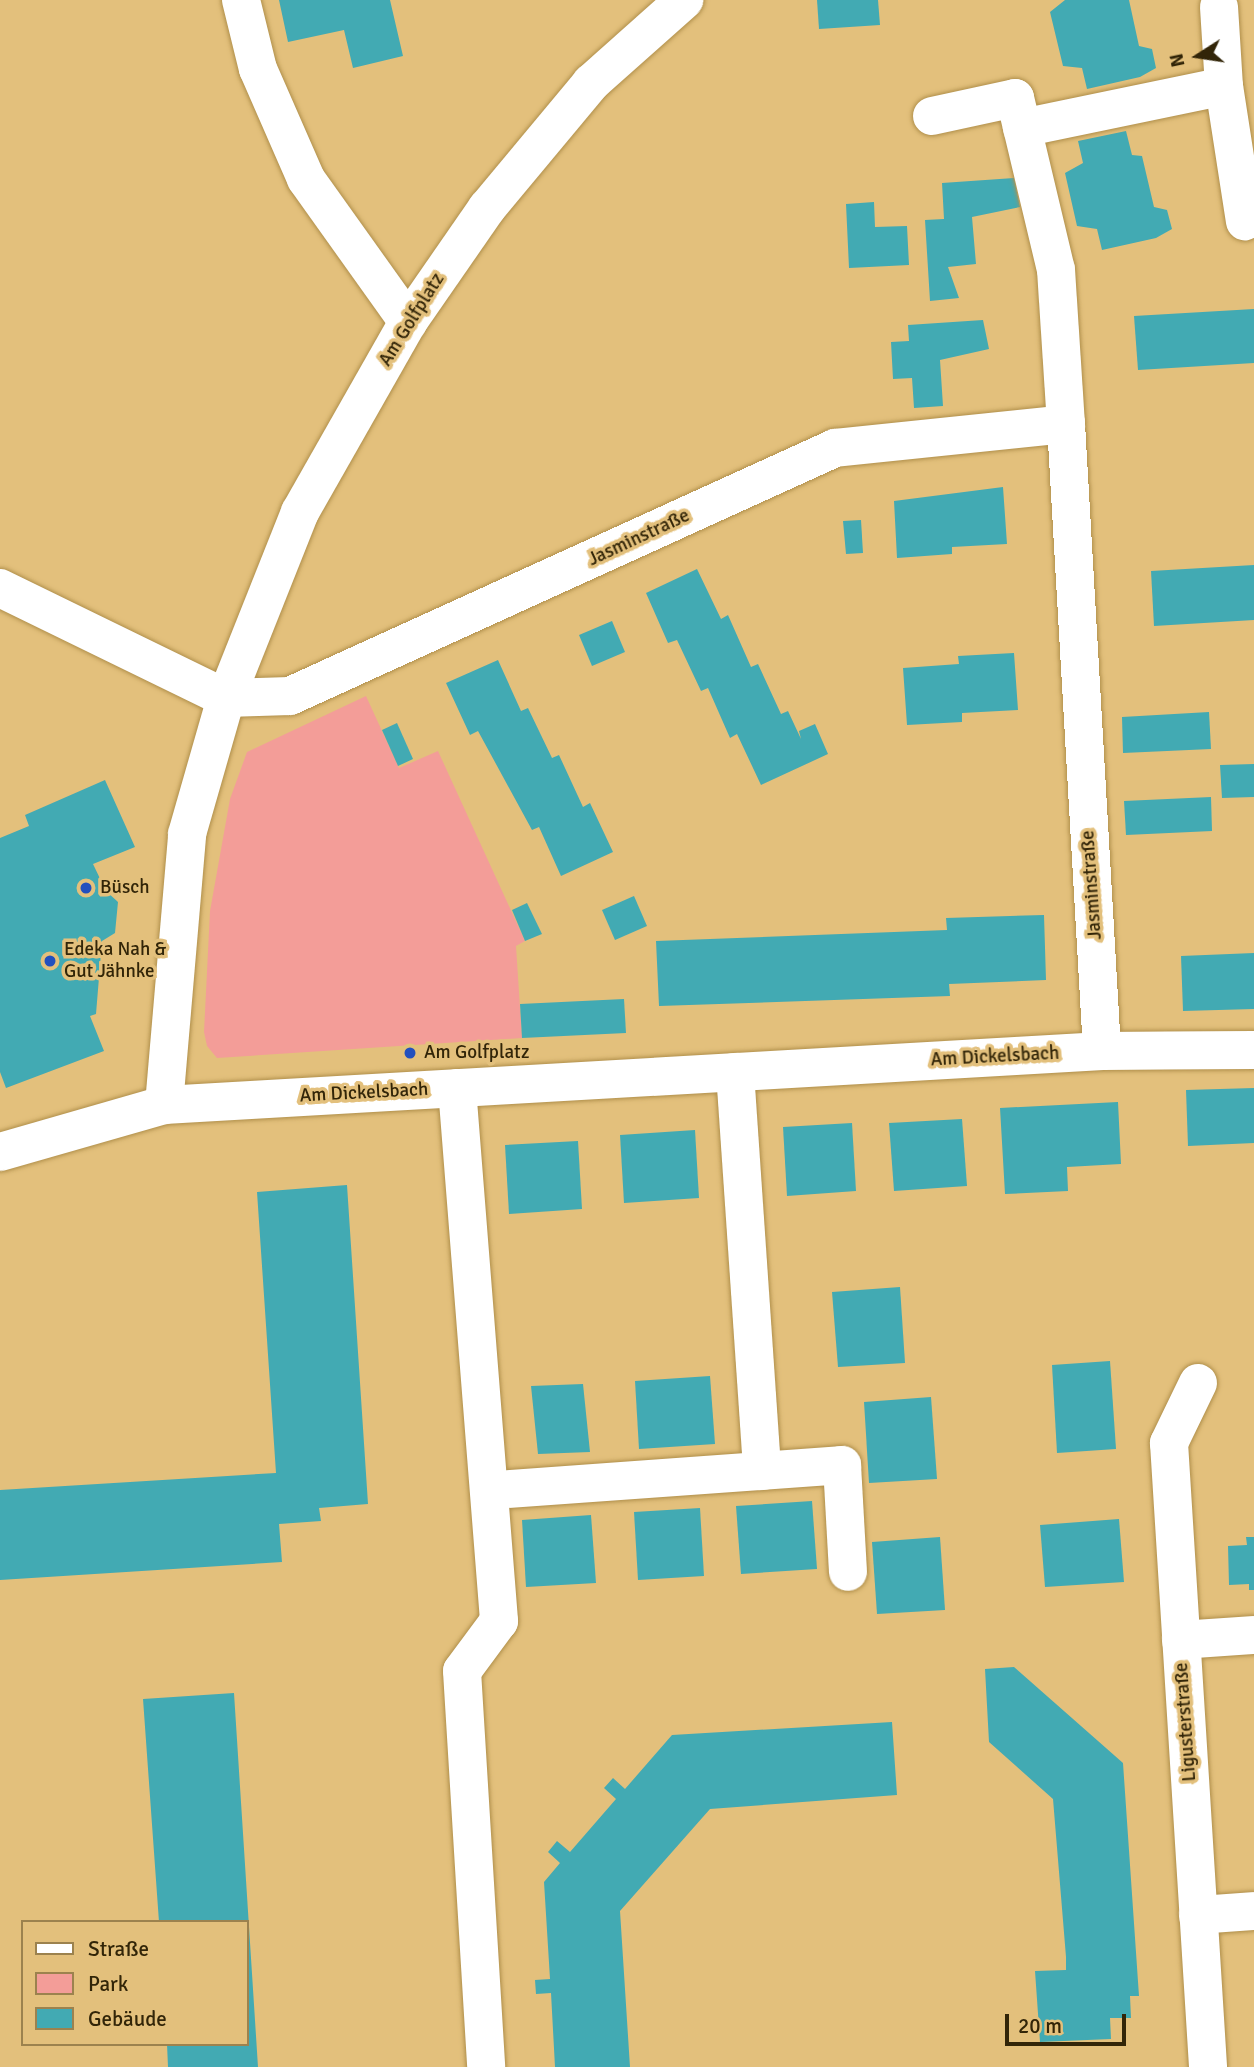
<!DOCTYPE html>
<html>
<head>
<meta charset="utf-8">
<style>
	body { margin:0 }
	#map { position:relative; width:1254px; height:2067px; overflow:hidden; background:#e3c07c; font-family:Signika,sans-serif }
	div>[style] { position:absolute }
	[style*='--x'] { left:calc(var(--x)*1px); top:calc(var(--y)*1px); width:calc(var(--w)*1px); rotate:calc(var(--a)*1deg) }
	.green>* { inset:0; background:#f39d98 }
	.building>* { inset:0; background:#42aab3 }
	.roads { filter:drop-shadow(0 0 2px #b08f4b) drop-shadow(0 0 2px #b08f4b) }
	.minor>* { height:38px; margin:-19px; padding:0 19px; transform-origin:19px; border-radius:19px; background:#fff }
	.dots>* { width:19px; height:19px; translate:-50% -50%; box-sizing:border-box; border:4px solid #e3c07c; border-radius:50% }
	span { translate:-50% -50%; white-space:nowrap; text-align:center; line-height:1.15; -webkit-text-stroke:7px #e3c07c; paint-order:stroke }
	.street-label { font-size:19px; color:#322508 }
	.poi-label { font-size:19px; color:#322508 }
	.left { translate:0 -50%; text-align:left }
	.legend { position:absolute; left:21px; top:1920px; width:228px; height:126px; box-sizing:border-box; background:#e3c07c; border:2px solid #9c824e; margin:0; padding:9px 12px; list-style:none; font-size:21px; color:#322508 }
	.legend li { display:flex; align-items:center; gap:14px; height:35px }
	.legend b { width:35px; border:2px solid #9c824e }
	.north { position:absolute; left:1163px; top:21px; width:70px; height:70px; -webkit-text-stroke:5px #e3c07c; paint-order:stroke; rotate:258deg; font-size:19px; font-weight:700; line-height:28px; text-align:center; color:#322508 }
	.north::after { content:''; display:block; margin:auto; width:24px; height:32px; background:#322508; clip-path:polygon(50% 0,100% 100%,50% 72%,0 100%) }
	.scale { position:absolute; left:1005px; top:2014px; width:121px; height:32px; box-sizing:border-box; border:4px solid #322508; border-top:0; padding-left:9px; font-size:21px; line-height:24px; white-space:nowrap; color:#322508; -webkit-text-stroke:5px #e3c07c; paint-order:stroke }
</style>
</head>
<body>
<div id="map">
	<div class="green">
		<i style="clip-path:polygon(366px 696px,399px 768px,438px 751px,525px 941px,516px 946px,522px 1038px,217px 1058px,207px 1046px,204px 1032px,210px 911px,230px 799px,247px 752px)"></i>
	</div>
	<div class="building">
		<i style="clip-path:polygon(279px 0,390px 0,403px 56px,353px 68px,344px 30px,288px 42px)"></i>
		<i style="clip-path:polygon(817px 0,878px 0,880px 25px,819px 29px)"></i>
		<i style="clip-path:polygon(1065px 0,1129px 0,1139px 46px,1152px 49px,1156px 68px,1140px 77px,1087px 89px,1082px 68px,1063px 66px,1050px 12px)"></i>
		<i style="clip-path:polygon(1126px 131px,1132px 155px,1142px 156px,1154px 207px,1167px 210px,1172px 229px,1156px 238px,1102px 250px,1097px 229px,1077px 226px,1065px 173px,1083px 163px,1078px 141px)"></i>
		<i style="clip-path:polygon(1014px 178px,1020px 207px,972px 217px,976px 264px,948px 267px,959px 298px,930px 301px,925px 220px,944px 219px,942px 183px)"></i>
		<i style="clip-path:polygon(874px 202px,875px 227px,907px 226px,909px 265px,849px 268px,846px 204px)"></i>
		<i style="clip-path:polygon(1254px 309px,1254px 363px,1138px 370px,1134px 316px)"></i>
		<i style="clip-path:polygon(983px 320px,989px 349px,940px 360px,943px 406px,914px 408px,912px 378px,893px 379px,891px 342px,909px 341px,908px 325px)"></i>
		<i style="clip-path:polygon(1003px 487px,1007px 544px,952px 547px,952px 554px,897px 558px,894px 501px)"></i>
		<i style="clip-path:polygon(861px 520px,863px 553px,846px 554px,843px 521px)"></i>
		<i style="clip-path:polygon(1254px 565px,1254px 620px,1154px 626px,1151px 571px)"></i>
		<i style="clip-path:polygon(697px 569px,721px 619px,728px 615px,751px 667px,758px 664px,781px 714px,788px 711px,801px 739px,799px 731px,815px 724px,828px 754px,761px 785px,737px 734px,730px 738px,708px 688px,701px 691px,677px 640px,668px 643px,646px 593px)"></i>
		<i style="clip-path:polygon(612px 621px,625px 652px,592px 666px,579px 635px)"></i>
		<i style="clip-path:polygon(1014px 653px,1018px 710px,962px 713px,962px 722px,907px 725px,903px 668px,959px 664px,958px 656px)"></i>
		<i style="clip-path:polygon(498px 660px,521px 711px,528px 708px,552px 758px,559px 755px,583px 807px,590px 803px,613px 852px,561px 876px,539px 827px,532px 830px,478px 731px,470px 735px,446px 683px)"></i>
		<i style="clip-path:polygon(1209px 712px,1211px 749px,1123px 753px,1122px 717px)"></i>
		<i style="clip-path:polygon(397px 723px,413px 759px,398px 766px,382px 730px)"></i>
		<i style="clip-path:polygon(1254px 764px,1254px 797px,1222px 798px,1220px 765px)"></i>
		<i style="clip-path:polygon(105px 780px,135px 847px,93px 864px,106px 891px,118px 902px,115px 933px,102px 941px,96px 1014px,90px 1016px,104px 1051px,6px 1088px,0 1072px,0 838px,29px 826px,25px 815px)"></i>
		<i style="clip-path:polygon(1211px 797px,1212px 831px,1126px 835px,1124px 801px)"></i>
		<i style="clip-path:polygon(634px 896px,647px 926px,615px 940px,602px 910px)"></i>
		<i style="clip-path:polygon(527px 903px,542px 934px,525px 941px,512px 910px)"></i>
		<i style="clip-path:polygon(1044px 915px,1046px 980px,949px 984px,950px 996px,659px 1006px,656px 941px,947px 930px,946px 918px)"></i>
		<i style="clip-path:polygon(1254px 953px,1254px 1009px,1183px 1011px,1181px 956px)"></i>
		<i style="clip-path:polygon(624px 999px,626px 1033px,522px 1038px,520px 1004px)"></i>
		<i style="clip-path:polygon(1254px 1088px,1254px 1143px,1188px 1146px,1186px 1090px)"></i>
		<i style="clip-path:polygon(1118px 1102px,1121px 1164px,1067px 1167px,1068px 1191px,1005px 1194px,1000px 1108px)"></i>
		<i style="clip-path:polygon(962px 1119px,967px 1186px,894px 1191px,889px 1123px)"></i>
		<i style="clip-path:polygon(852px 1123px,856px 1191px,787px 1196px,783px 1127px)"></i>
		<i style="clip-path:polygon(695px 1130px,699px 1198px,624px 1203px,620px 1135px)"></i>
		<i style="clip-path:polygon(578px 1141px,582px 1209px,509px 1214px,505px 1145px)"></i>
		<i style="clip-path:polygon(347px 1185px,368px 1504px,319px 1508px,321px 1521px,279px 1524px,282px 1562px,0 1580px,0 1490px,276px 1473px,257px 1192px)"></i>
		<i style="clip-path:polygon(900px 1287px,905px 1363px,838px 1367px,832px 1292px)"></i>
		<i style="clip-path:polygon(1110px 1361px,1116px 1449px,1057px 1453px,1052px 1365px)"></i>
		<i style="clip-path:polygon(710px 1376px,715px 1444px,639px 1449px,635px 1381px)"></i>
		<i style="clip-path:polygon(583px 1384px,590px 1452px,538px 1454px,531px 1386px)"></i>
		<i style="clip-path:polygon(931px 1397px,937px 1479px,869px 1483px,864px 1402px)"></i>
		<i style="clip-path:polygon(812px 1501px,817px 1569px,741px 1574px,736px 1506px)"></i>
		<i style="clip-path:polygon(700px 1508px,704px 1576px,638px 1580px,634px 1512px)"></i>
		<i style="clip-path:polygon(591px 1515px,596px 1583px,526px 1587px,522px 1520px)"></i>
		<i style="clip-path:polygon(1119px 1519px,1124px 1582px,1045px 1587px,1040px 1525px)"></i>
		<i style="clip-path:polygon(940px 1537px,945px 1610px,877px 1614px,872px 1542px)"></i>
		<i style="clip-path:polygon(1246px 1537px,1254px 1537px,1254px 1590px,1249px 1590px,1249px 1584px,1229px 1585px,1228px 1546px,1247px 1545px)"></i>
		<i style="clip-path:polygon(1014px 1667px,1123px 1763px,1139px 1996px,1130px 1996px,1131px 2018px,1110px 2018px,1111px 2039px,1040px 2042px,1035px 1971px,1066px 1970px,1066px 1957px,1053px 1799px,989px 1742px,985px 1669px)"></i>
		<i style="clip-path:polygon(234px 1693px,258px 2067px,168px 2067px,167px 2044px,247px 2044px,247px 1922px,159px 1922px,143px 1699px)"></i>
		<i style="clip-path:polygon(892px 1722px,897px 1795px,710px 1809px,620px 1911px,630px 2067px,555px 2067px,551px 1993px,536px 1994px,535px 1980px,550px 1979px,544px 1882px,560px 1863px,548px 1852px,557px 1841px,570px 1852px,616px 1799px,604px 1788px,613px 1778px,625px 1789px,672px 1735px)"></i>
	</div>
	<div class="roads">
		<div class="minor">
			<i style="--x:241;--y:0;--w:71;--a:76.2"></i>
			<i style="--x:258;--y:69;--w:120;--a:66.4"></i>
			<i style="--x:306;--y:179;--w:176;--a:54.5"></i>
			<i style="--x:1219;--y:7;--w:79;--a:86.4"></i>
			<i style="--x:1224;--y:86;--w:137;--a:81.2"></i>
			<i style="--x:932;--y:116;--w:85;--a:-12.2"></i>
			<i style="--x:1015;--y:98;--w:177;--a:76.6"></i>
			<i style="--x:1056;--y:270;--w:154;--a:86.3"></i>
			<i style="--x:1022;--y:128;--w:206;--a:-11.7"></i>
			<i style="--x:0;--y:588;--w:251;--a:26"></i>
			<i style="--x:226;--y:698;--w:64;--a:-1.8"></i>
			<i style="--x:290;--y:696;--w:599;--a:-24.47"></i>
			<i style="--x:835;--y:448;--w:232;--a:-5.9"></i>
			<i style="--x:1066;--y:424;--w:628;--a:86.71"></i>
			<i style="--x:735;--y:1072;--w:400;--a:86.1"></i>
			<i style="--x:457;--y:1088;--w:535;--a:85.49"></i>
			<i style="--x:499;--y:1621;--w:62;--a:126.5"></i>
			<i style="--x:462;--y:1671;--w:397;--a:86.5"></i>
			<i style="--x:164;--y:1105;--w:272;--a:-85.1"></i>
			<i style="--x:187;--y:834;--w:141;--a:-74"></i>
			<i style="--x:226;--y:698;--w:200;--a:-68.3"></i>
			<i style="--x:300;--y:512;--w:219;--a:-60.4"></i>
			<i style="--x:408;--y:322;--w:139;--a:-55.3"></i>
			<i style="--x:487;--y:208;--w:163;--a:-50.2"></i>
			<i style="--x:591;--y:83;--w:125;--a:-41.7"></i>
			<i style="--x:0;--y:1152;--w:171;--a:-16"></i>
			<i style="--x:164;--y:1105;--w:940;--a:-3.29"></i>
			<i style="--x:1102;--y:1051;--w:152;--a:-0.4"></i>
			<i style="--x:1198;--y:1383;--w:67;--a:115.8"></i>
			<i style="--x:1169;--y:1443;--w:625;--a:86.42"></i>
			<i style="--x:509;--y:1489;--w:334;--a:-4.1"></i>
			<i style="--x:842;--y:1465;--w:107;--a:86.8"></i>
			<i style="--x:1181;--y:1640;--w:73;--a:-3.9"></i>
			<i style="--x:1198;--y:1915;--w:56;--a:-4.1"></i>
		</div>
	</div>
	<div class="dots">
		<i style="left:86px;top:888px;background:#2250be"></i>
		<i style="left:50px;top:961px;background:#2250be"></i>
		<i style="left:410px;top:1053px;background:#2250be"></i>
	</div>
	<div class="street-label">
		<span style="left:412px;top:320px;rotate:-58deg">Am Golfplatz</span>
		<span style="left:639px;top:538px;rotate:-25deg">Jasminstraße</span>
		<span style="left:1092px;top:885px;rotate:-94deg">Jasminstraße</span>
		<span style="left:995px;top:1057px;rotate:-3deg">Am Dickelsbach</span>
		<span style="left:364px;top:1093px;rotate:-3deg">Am Dickelsbach</span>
		<span style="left:1186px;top:1722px;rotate:-94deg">Ligusterstraße</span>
	</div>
	<div class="poi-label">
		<span class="left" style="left:100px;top:888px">Büsch</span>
		<span class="left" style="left:64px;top:961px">Edeka Nah &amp;<br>Gut Jähnke</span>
		<span class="left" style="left:424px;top:1053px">Am Golfplatz</span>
	</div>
	<ul class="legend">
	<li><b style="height:9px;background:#fff"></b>Straße</li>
	<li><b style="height:19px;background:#f39d98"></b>Park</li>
	<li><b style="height:19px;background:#42aab3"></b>Gebäude</li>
	</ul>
	<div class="north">N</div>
	<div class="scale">20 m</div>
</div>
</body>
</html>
